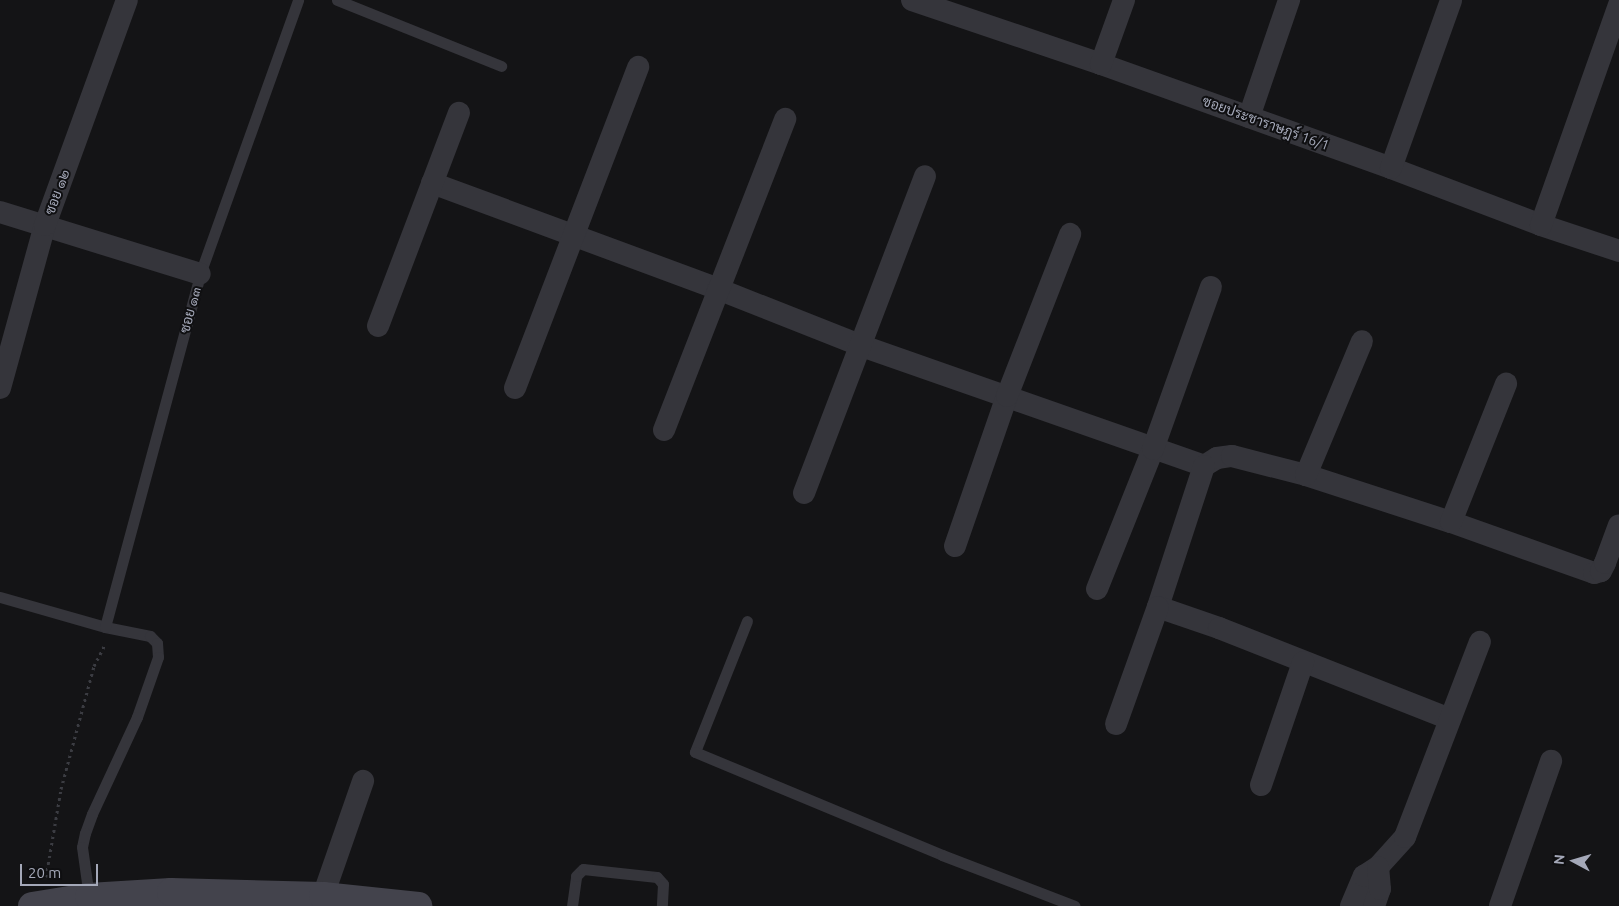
<!DOCTYPE html>
<html>
<head>
<meta charset="utf-8">
<style>
	body { margin:0 }
	#map { position:relative; width:1619px; height:906px; overflow:hidden; background:#141416; font-family:Ubuntu,Sarabun,sans-serif }
	div>[style] { position:absolute }
	[style*='--x'] { left:calc(var(--x)*1px); top:calc(var(--y)*1px); width:calc(var(--w)*1px); rotate:calc(var(--a)*1deg) }
	.path>* { height:3px; margin-top:-1.5px; transform-origin:0; background:repeating-linear-gradient(90deg,#3b3c42 0 2.5px,transparent 0 6.5px) }
	.service>* { height:11px; margin:-5.5px; padding:0 5.5px; transform-origin:5.5px; border-radius:5.5px; background:#35353b }
	.minor>* { height:22px; margin:-11px; padding:0 11px; transform-origin:11px; border-radius:11px; background:#35353b }
	.secondary>* { height:28px; margin:-14px; padding:0 14px; transform-origin:14px; border-radius:14px; background:#43434c }
	span { translate:-50% -50%; white-space:nowrap; text-align:center; line-height:1.15; -webkit-text-stroke:4px #0f0f11; paint-order:stroke }
	.street-label { font-size:14px; color:#a4a8b8 }
	.north { position:absolute; left:1549px; top:836px; width:50px; height:50px; -webkit-text-stroke:4px #0f0f11; paint-order:stroke; rotate:276deg; font-size:14px; font-weight:700; line-height:20px; text-align:center; color:#a4a8b8 }
	.north::after { content:''; display:block; margin:auto; width:18px; height:22px; background:#a4a8b8; clip-path:polygon(50% 0,100% 100%,50% 72%,0 100%) }
	.scale { position:absolute; left:20px; top:864px; width:78px; height:22px; box-sizing:border-box; border:2px solid #a4a8b8; border-top:0; padding-left:6px; font-size:15px; line-height:18px; white-space:nowrap; color:#a4a8b8; -webkit-text-stroke:4px #0f0f11; paint-order:stroke }
</style>
</head>
<body>
<div id="map">
	<div class="path">
		<i style="--x:46;--y:877;--w:89;--a:-80.3"></i>
		<i style="--x:61;--y:789;--w:127;--a:-75"></i>
		<i style="--x:94;--y:666;--w:25;--a:-63"></i>
	</div>
	<div class="service">
		<i style="--x:337;--y:0;--w:177;--a:21.9"></i>
		<i style="--x:0;--y:597;--w:109;--a:15.9"></i>
		<i style="--x:105;--y:627;--w:46;--a:11.3"></i>
		<i style="--x:150;--y:636;--w:10;--a:45"></i>
		<i style="--x:157;--y:643;--w:14;--a:86"></i>
		<i style="--x:158;--y:657;--w:64;--a:109.3"></i>
		<i style="--x:137;--y:717;--w:107;--a:114.9"></i>
		<i style="--x:92;--y:814;--w:20;--a:110"></i>
		<i style="--x:85;--y:833;--w:14;--a:102"></i>
		<i style="--x:82;--y:847;--w:50;--a:82"></i>
		<i style="--x:747;--y:621;--w:141;--a:111.7"></i>
		<i style="--x:695;--y:752;--w:268;--a:22.6"></i>
		<i style="--x:942;--y:855;--w:142;--a:21"></i>
		<i style="--x:105;--y:627;--w:366;--a:-74.9"></i>
		<i style="--x:200;--y:274;--w:291;--a:-70.3"></i>
		<i style="--x:572;--y:906;--w:30;--a:-82"></i>
		<i style="--x:576;--y:876;--w:10;--a:-45"></i>
		<i style="--x:583;--y:869;--w:74;--a:6.2"></i>
		<i style="--x:657;--y:877;--w:9;--a:49"></i>
		<i style="--x:663;--y:884;--w:22;--a:93"></i>
	</div>
	<div class="minor">
		<i style="--x:912;--y:0;--w:200;--a:18.7"></i>
		<i style="--x:1101;--y:64;--w:308;--a:19.7"></i>
		<i style="--x:1391;--y:168;--w:160;--a:20.8"></i>
		<i style="--x:1541;--y:225;--w:82;--a:18.4"></i>
		<i style="--x:1101;--y:64;--w:68;--a:-70.2"></i>
		<i style="--x:1249;--y:117;--w:124;--a:-71.1"></i>
		<i style="--x:1391;--y:168;--w:178;--a:-70.3"></i>
		<i style="--x:432;--y:183;--w:305;--a:20.3"></i>
		<i style="--x:718;--y:289;--w:155;--a:21.6"></i>
		<i style="--x:862;--y:346;--w:362;--a:19.3"></i>
		<i style="--x:1204;--y:466;--w:15;--a:-32"></i>
		<i style="--x:1217;--y:458;--w:15;--a:-8"></i>
		<i style="--x:1232;--y:456;--w:76;--a:14.4"></i>
		<i style="--x:1306;--y:475;--w:152;--a:18"></i>
		<i style="--x:1451;--y:522;--w:152;--a:19.6"></i>
		<i style="--x:1594;--y:573;--w:7;--a:-16"></i>
		<i style="--x:1601;--y:571;--w:9;--a:-63"></i>
		<i style="--x:1605;--y:563;--w:40;--a:-69.8"></i>
		<i style="--x:0;--y:212;--w:209;--a:17.2"></i>
		<i style="--x:1541;--y:225;--w:233;--a:-70.5"></i>
		<i style="--x:378;--y:326;--w:228;--a:-69.2"></i>
		<i style="--x:0;--y:388;--w:169;--a:-74.6"></i>
		<i style="--x:45;--y:225;--w:239;--a:-70"></i>
		<i style="--x:515;--y:388;--w:344;--a:-69"></i>
		<i style="--x:664;--y:430;--w:334;--a:-68.7"></i>
		<i style="--x:1204;--y:466;--w:148;--a:108.1"></i>
		<i style="--x:1158;--y:607;--w:65;--a:19"></i>
		<i style="--x:1219;--y:628;--w:248;--a:21.5"></i>
		<i style="--x:1306;--y:475;--w:145;--a:-67.3"></i>
		<i style="--x:804;--y:493;--w:339;--a:-69.1"></i>
		<i style="--x:1451;--y:522;--w:149;--a:-68.3"></i>
		<i style="--x:955;--y:546;--w:159;--a:-70.9"></i>
		<i style="--x:1007;--y:396;--w:174;--a:-68.7"></i>
		<i style="--x:1097;--y:589;--w:151;--a:-68.2"></i>
		<i style="--x:1153;--y:449;--w:172;--a:-70.3"></i>
		<i style="--x:1116;--y:724;--w:124;--a:-70.3"></i>
		<i style="--x:1261;--y:785;--w:130;--a:-71.1"></i>
		<i style="--x:323;--y:896;--w:122;--a:-70.8"></i>
		<i style="--x:1351;--y:906;--w:33;--a:-67"></i>
		<i style="--x:1364;--y:876;--w:17;--a:-33"></i>
		<i style="--x:1378;--y:867;--w:40;--a:-48"></i>
		<i style="--x:1405;--y:837;--w:209;--a:-69"></i>
		<i style="--x:1374;--y:906;--w:18;--a:-71"></i>
		<i style="--x:1380;--y:889;--w:22;--a:-95"></i>
		<i style="--x:1500;--y:906;--w:154;--a:-70.6"></i>
	</div>
	<div class="secondary">
		<i style="--x:32;--y:906;--w:58;--a:-9"></i>
		<i style="--x:89;--y:897;--w:82;--a:-3.5"></i>
		<i style="--x:171;--y:892;--w:152;--a:1.5"></i>
		<i style="--x:323;--y:896;--w:96;--a:6"></i>
	</div>
	<div class="street-label">
		<span style="left:1266px;top:123px;rotate:20deg">ซอยประชาราษฎร์ 16/1</span>
		<span style="left:57px;top:192px;rotate:-70deg">ซอย ๑๒</span>
		<span style="left:190px;top:310px;rotate:-75deg">ซอย ๑๓</span>
	</div>
	<div class="north">N</div>
	<div class="scale">20 m</div>
</div>
</body>
</html>
